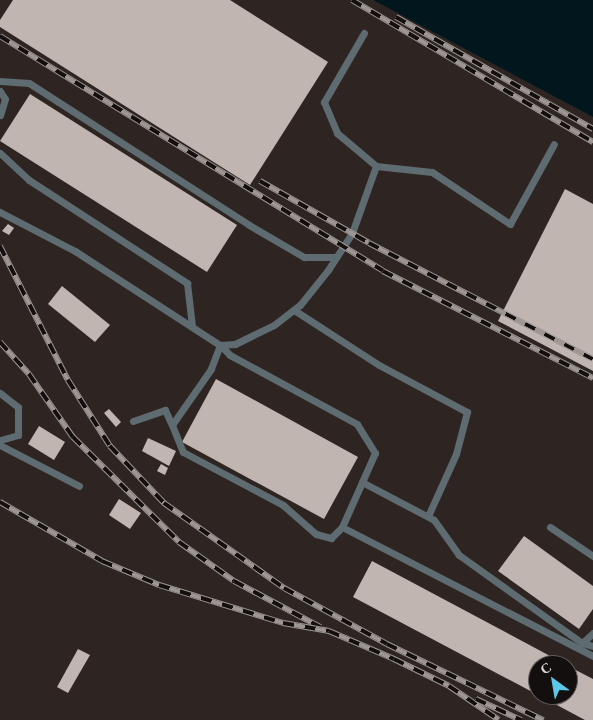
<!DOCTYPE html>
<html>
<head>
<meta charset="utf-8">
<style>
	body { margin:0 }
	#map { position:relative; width:593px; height:720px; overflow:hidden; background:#2e2522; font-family:"Crimson Pro",serif }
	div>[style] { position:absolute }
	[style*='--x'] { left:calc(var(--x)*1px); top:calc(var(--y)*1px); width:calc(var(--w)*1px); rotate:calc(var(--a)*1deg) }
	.water>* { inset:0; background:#01171d }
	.building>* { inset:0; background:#c1b5b1 }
	.service>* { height:7px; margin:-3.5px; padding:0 3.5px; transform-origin:3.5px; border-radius:3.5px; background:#5e6b70 }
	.rail>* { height:5.5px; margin-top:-2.75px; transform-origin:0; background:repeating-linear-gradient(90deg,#130f0e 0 11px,#9d9693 0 22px); box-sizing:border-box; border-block:1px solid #9d9693 }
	span { translate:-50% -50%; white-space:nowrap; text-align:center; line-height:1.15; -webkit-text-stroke:5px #130f0e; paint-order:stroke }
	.north { position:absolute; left:528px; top:655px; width:50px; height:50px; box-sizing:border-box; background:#130f0e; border:1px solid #635d5c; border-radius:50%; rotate:328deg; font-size:14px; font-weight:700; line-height:20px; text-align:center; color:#dad3d1 }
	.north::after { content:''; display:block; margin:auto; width:18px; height:22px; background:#5ac8e6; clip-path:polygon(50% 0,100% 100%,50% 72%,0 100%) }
</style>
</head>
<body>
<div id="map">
	<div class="water">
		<i style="clip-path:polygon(373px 0,593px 0,593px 117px)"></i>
	</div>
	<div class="building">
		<i style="clip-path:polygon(13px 0,230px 0,328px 62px,250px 185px,0 27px,0 20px)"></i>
		<i style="clip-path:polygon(30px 94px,237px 225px,207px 272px,0 141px)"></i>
		<i style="clip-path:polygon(565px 189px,593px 204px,593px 371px,498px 321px)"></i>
		<i style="clip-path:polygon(8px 224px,14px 228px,9px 235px,2px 231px)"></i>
		<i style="clip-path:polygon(62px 286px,110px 325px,95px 342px,48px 304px)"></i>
		<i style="clip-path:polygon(216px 379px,358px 457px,324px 519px,182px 442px)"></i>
		<i style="clip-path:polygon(109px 409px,121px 422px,116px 427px,104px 413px)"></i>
		<i style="clip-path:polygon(39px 426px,65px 442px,54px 460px,28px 444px)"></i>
		<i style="clip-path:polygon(148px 438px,176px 451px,169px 466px,142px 451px)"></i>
		<i style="clip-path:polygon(161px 464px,168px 468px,165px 475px,157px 471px)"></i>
		<i style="clip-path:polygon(119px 499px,141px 513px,130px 529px,109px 515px)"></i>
		<i style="clip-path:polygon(524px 536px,593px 586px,593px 609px,579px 629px,498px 571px)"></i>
		<i style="clip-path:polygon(372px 561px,567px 665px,538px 665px,538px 695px,353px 597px)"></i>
		<i style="clip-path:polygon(78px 649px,90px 655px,68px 693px,57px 687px)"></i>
		<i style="clip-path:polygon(568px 666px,593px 679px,593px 720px,585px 720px,538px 695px,568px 695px)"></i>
	</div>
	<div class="service">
		<i style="--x:364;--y:33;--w:80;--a:120.1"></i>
		<i style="--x:324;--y:102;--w:34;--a:67"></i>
		<i style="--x:337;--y:133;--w:51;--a:40.2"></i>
		<i style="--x:376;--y:166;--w:56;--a:6.1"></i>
		<i style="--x:432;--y:172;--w:94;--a:33.7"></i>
		<i style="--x:510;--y:224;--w:91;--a:-61.2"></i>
		<i style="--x:0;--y:81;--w:29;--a:4"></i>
		<i style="--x:29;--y:83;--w:262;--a:32.8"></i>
		<i style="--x:249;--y:225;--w:64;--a:30.2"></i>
		<i style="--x:304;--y:257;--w:32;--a:0"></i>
		<i style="--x:0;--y:91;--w:9;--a:58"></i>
		<i style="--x:5;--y:99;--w:17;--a:107"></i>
		<i style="--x:0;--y:153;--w:40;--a:43"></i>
		<i style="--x:29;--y:180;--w:189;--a:33.1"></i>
		<i style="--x:187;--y:283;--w:43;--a:83.4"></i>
		<i style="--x:0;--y:212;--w:85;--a:27.5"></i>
		<i style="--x:75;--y:251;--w:173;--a:33"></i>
		<i style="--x:220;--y:345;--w:15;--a:-4"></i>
		<i style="--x:235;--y:344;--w:43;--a:-26"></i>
		<i style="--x:274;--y:325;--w:33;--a:-38"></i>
		<i style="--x:300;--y:305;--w:45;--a:-51.3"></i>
		<i style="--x:328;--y:270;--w:44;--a:-57"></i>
		<i style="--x:352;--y:233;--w:71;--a:-70.3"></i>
		<i style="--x:294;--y:310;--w:101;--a:32.9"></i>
		<i style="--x:379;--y:365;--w:100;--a:28.1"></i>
		<i style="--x:467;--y:412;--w:43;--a:104.7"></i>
		<i style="--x:456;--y:454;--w:68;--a:114.3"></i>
		<i style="--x:0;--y:393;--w:23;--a:38"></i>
		<i style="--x:18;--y:407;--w:28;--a:90"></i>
		<i style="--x:18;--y:435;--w:19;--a:164"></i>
		<i style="--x:133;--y:421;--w:34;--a:-19"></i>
		<i style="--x:165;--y:410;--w:17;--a:65"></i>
		<i style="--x:172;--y:425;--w:29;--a:68"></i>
		<i style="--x:183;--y:452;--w:113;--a:27.9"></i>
		<i style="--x:283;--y:505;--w:44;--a:41.3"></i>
		<i style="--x:316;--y:534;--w:16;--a:15"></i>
		<i style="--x:331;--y:538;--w:16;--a:-45"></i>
		<i style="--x:342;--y:527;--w:81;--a:-66"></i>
		<i style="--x:375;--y:453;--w:34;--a:-122"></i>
		<i style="--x:357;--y:424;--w:145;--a:-151.5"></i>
		<i style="--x:230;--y:355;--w:14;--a:-135"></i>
		<i style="--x:220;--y:345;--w:26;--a:111"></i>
		<i style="--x:211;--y:369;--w:68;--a:124.9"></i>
		<i style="--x:0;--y:445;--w:89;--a:27.4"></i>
		<i style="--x:362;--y:482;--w:81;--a:27.8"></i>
		<i style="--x:434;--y:520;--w:43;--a:54.5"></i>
		<i style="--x:459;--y:555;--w:151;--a:35.6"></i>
		<i style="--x:582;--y:643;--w:11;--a:15"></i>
		<i style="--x:342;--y:527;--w:282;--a:27.2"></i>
		<i style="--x:550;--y:527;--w:52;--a:34"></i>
		<i style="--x:582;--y:643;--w:15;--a:-42"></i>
	</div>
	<div class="rail">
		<i style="--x:352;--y:0;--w:280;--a:30.5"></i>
		<i style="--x:396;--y:17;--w:227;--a:29.6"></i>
		<i style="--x:0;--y:36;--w:449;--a:31.5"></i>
		<i style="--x:383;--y:271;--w:236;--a:27"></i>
		<i style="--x:260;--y:181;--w:125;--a:29.6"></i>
		<i style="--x:369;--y:243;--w:252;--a:27.4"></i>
		<i style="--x:0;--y:246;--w:150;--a:63.1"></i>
		<i style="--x:68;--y:380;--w:78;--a:57.5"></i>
		<i style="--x:110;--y:446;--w:79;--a:46.5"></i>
		<i style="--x:164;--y:503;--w:147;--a:35.3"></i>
		<i style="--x:284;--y:588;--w:117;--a:28.5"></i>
		<i style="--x:387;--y:644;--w:174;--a:26"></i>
		<i style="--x:0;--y:342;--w:43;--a:47.8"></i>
		<i style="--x:29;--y:374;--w:77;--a:55.1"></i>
		<i style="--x:73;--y:437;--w:149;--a:44.7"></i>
		<i style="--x:179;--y:542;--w:67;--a:35.3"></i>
		<i style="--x:234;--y:581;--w:98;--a:28.1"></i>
		<i style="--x:0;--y:502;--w:118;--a:30"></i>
		<i style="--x:102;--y:561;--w:62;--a:22.8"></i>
		<i style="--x:159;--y:585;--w:130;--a:17"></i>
		<i style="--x:283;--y:623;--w:47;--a:9.9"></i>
		<i style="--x:329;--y:631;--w:71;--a:23.3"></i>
		<i style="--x:394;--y:659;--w:61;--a:26.1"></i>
		<i style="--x:449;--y:686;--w:60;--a:34.2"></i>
		<i style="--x:476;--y:699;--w:50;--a:25"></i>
	</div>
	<div class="north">С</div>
</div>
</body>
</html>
